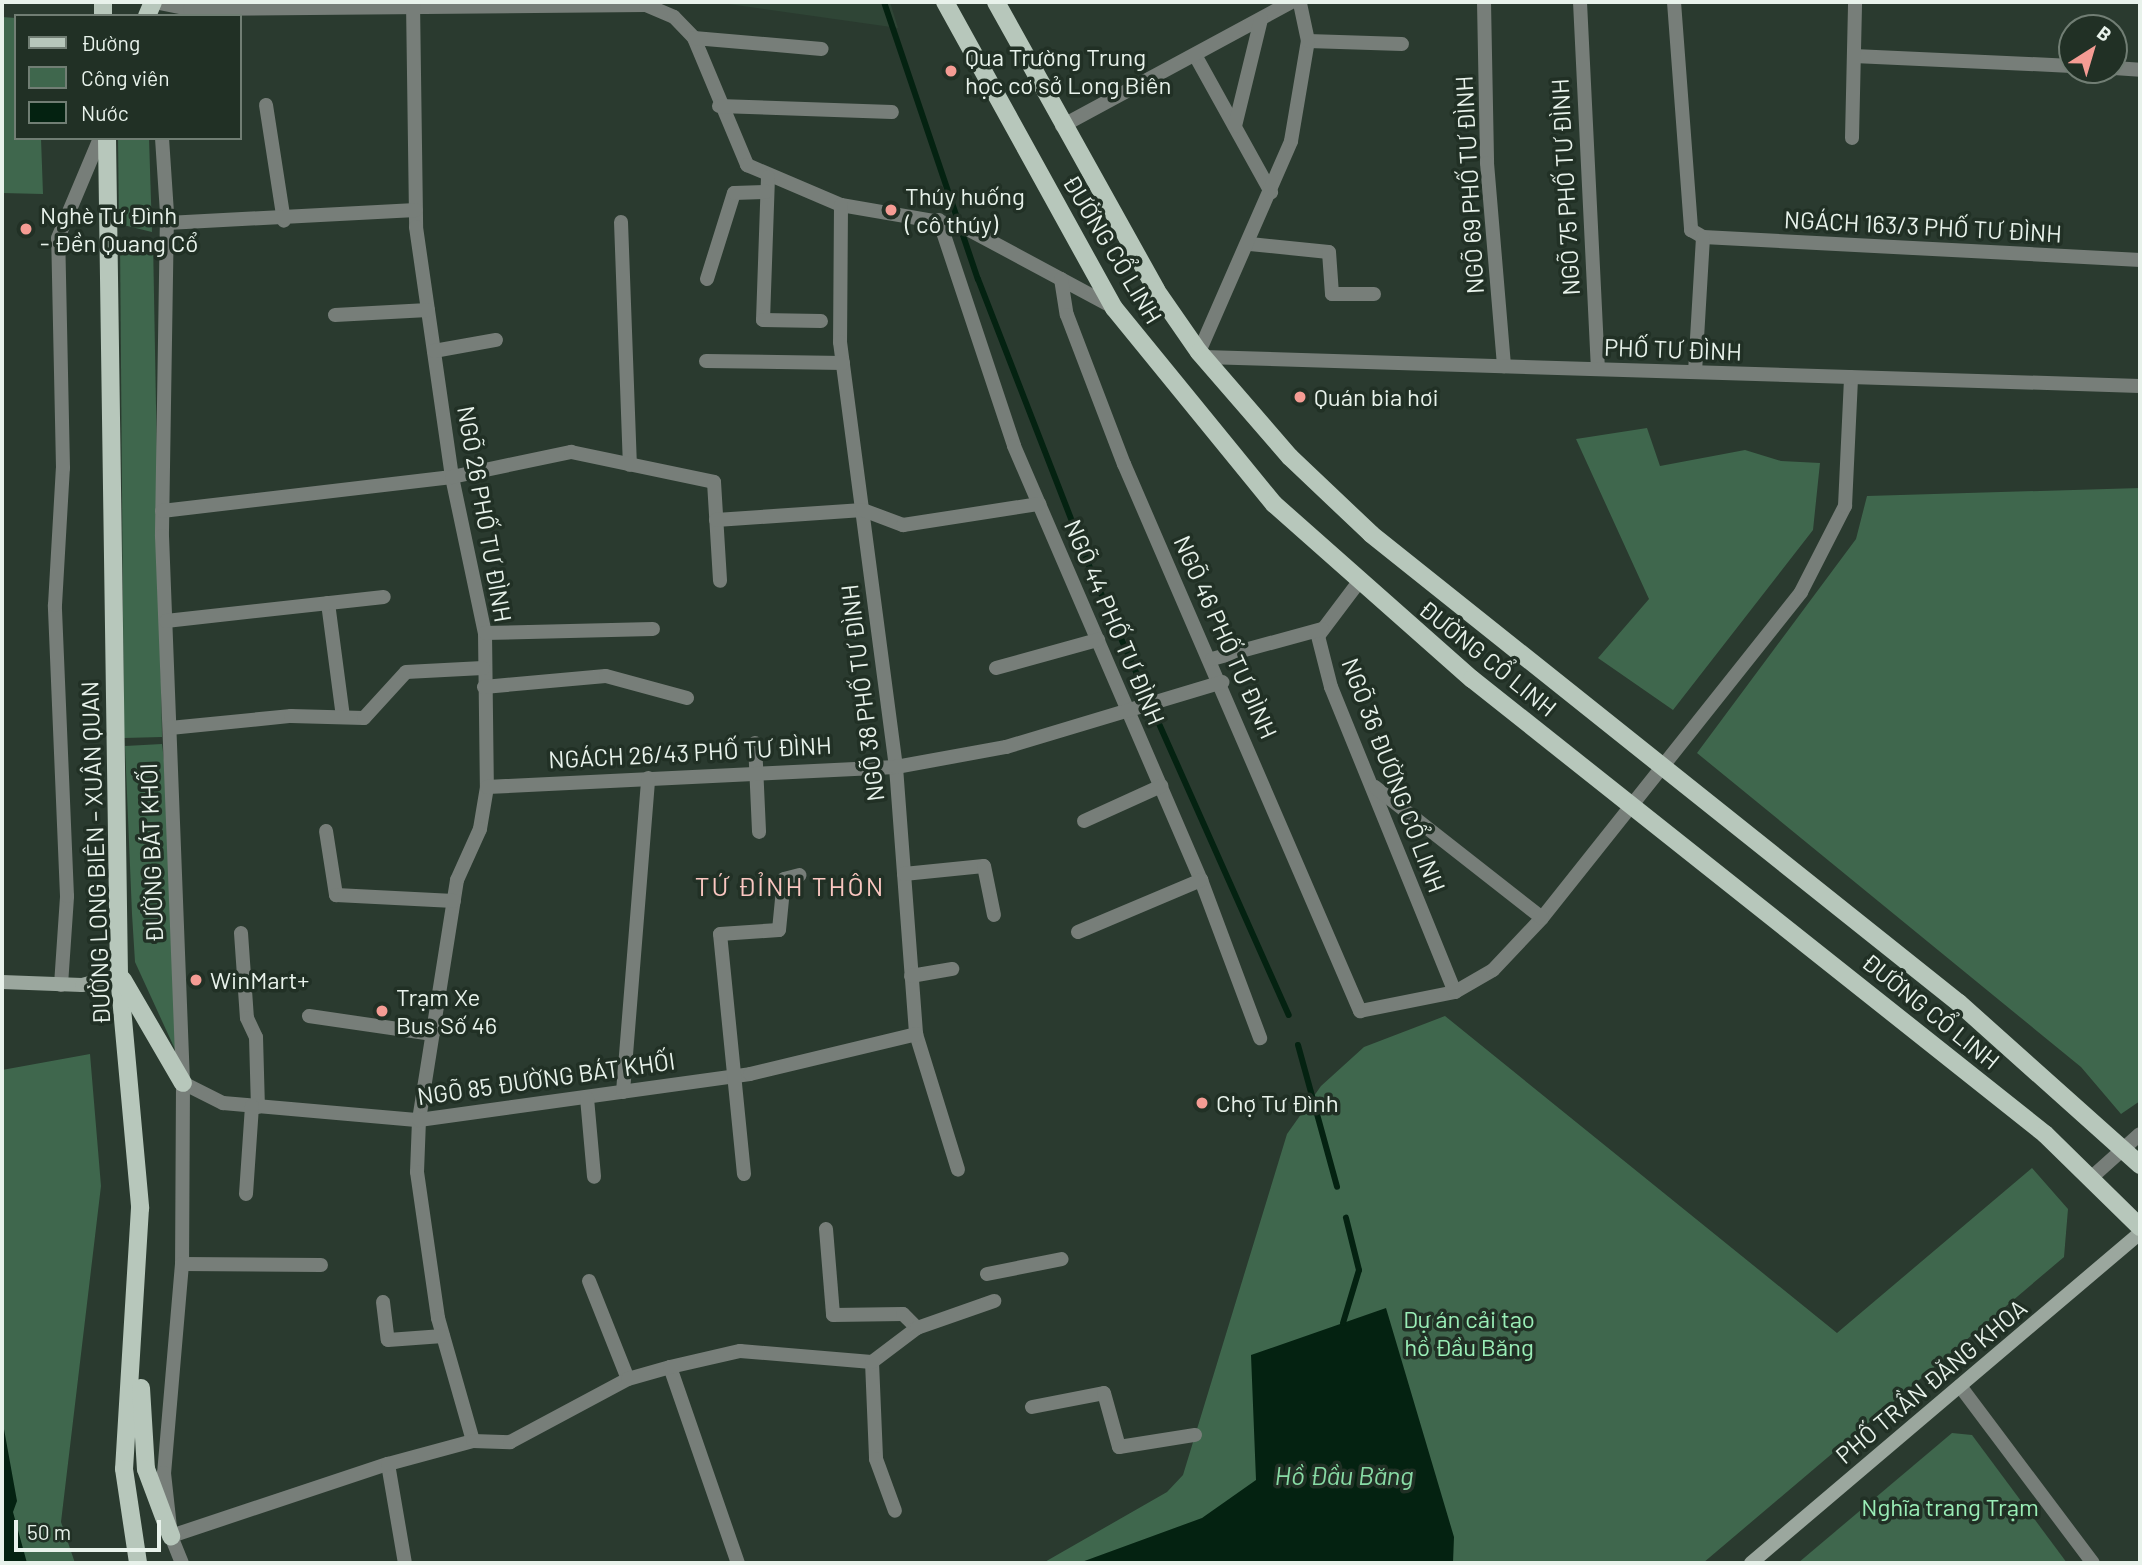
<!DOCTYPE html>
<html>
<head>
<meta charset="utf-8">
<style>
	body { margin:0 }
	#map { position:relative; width:2142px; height:1565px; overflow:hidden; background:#2a3a2f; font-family:Barlow,sans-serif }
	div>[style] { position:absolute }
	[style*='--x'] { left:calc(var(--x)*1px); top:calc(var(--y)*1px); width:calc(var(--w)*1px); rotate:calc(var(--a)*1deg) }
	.built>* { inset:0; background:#2f4536 }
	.green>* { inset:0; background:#3f674d }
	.water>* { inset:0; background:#042211 }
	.stream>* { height:6px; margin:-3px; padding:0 3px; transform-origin:3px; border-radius:3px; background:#042211 }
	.street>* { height:14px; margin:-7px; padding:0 7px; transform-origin:7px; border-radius:7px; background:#777e79 }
	.secondary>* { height:14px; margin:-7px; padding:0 7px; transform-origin:7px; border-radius:7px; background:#9ba79e }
	.primary>* { height:18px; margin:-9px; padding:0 9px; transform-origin:9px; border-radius:9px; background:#b7c7bb }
	.dots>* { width:19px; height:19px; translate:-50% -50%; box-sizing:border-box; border:4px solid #213025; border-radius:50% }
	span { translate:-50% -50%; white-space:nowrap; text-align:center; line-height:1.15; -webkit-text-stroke:7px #213025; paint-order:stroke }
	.poi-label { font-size:24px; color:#e8f2eb }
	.left { translate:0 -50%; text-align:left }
	.street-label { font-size:24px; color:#e8f2eb }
	.park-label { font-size:24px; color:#9aeeb7 }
	.neighbourhood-label { font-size:26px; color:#fbc7c1; letter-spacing:2px }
	.water-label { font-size:26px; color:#88dba5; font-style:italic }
	.frame { position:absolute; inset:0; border:4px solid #e8f2eb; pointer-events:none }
	.legend { position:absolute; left:14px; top:14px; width:228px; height:126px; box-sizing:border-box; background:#213025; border:2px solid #717e74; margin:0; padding:9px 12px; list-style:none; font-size:21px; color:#e8f2eb }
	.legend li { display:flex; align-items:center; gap:14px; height:35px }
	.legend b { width:35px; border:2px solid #717e74 }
	.north { position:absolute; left:2058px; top:14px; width:70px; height:70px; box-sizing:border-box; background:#213025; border:2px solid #717e74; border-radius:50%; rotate:37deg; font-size:19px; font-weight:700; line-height:28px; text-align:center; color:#e8f2eb }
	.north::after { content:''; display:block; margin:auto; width:24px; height:32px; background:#f59c94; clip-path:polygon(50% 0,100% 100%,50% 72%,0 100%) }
	.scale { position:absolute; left:14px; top:1520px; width:147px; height:32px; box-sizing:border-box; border:4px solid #e8f2eb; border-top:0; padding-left:9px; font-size:21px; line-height:24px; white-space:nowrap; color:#e8f2eb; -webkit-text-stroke:5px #213025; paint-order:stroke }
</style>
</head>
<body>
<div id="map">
	<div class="built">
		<i style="clip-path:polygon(714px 2px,890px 2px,898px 28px)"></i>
	</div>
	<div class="green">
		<i style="clip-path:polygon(2px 17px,16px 18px,16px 138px,41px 138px,43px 194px,2px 193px)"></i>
		<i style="clip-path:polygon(118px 138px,149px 138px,152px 232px,119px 224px)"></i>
		<i style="clip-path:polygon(120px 239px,153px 240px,162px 737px,124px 738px)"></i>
		<i style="clip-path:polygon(1647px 428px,1660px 466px,1745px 450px,1781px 461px,1820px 463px,1813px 530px,1673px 710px,1598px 658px,1649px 599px,1576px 439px)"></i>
		<i style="clip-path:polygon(2140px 488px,2140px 1101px,2121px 1114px,2081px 1067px,1697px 753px,1856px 539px,1867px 496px)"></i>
		<i style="clip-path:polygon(162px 744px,165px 768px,179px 1058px,135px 962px,132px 914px,125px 746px)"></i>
		<i style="clip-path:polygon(1445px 1016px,1837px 1333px,2032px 1168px,2068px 1209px,2064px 1257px,1703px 1563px,1043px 1563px,1167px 1492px,1183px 1475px,1287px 1134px,1321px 1086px,1364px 1047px)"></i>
		<i style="clip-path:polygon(90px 1054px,101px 1186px,61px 1522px,75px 1563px,2px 1563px,2px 1070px)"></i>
		<i style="clip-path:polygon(1952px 1433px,1972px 1435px,2067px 1563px,1798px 1563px)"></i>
	</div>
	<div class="water">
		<i style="clip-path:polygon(1386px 1308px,1454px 1537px,1453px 1563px,1079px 1563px,1202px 1518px,1256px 1480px,1251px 1355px)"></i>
		<i style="clip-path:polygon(2px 1418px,17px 1501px,13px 1512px,27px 1563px,2px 1563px)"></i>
	</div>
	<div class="stream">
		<i style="--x:884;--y:2;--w:293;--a:71.3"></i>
		<i style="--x:978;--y:279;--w:313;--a:68.8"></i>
		<i style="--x:1091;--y:571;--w:486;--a:66"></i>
		<i style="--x:1298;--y:1045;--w:147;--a:74.6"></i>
		<i style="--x:1343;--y:1323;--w:55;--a:-73.2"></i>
		<i style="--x:1359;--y:1270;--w:54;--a:-104"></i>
	</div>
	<div class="street">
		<i style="--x:154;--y:2;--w:37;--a:11"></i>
		<i style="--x:190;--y:9;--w:456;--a:-0.5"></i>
		<i style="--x:646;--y:5;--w:30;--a:23"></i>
		<i style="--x:674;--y:17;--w:29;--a:46"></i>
		<i style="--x:694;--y:38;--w:138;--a:67.3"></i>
		<i style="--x:747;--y:165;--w:102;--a:23.1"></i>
		<i style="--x:841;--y:205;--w:123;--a:9.8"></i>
		<i style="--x:962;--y:226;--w:171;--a:28.2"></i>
		<i style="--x:413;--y:2;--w:225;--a:89.2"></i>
		<i style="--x:416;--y:227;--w:253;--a:81.8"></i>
		<i style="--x:452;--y:477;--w:159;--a:78.1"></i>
		<i style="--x:485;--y:633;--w:154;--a:89.3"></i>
		<i style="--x:487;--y:787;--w:43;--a:99.5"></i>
		<i style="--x:480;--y:829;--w:56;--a:114.3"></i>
		<i style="--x:457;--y:880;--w:243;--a:99"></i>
		<i style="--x:419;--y:1120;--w:52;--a:92.2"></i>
		<i style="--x:417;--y:1172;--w:148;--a:81.8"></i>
		<i style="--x:438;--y:1318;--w:128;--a:74.1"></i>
		<i style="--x:1484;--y:2;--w:161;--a:88.9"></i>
		<i style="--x:1487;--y:163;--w:204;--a:85.2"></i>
		<i style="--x:1580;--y:2;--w:367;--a:87.2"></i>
		<i style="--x:1674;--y:2;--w:229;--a:85.7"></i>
		<i style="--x:1691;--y:230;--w:14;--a:30"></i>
		<i style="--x:1703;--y:237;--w:438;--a:3"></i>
		<i style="--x:694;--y:38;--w:128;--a:4.9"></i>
		<i style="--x:1308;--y:41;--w:94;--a:1.8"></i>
		<i style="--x:1195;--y:55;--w:157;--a:61"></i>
		<i style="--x:1854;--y:56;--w:218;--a:2.6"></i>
		<i style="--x:2114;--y:68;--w:26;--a:4"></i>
		<i style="--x:266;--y:105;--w:117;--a:81.2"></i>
		<i style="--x:719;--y:106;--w:173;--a:2"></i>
		<i style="--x:1062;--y:126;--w:260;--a:-28.4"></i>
		<i style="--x:1235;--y:126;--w:110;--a:-76.3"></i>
		<i style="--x:162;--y:138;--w:75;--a:86.2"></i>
		<i style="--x:167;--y:213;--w:323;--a:90.9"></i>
		<i style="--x:162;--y:536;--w:547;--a:87.8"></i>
		<i style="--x:183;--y:1083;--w:181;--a:90.3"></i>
		<i style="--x:182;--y:1264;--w:210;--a:94.9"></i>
		<i style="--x:164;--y:1473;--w:63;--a:83.7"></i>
		<i style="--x:171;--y:1536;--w:29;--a:68"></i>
		<i style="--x:1852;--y:138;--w:136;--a:-88.7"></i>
		<i style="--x:768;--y:177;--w:143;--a:92"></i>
		<i style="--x:763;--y:320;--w:58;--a:1"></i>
		<i style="--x:841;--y:205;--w:137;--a:90.4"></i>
		<i style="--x:840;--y:342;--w:429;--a:82.5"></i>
		<i style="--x:896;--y:767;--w:268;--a:85.7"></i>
		<i style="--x:916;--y:1034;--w:142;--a:72.8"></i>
		<i style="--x:939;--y:220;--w:238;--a:71.6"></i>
		<i style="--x:1014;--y:446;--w:473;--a:66.7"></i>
		<i style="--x:1201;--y:880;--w:169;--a:69.5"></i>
		<i style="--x:621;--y:222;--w:243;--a:87.9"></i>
		<i style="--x:167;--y:223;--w:249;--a:-3"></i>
		<i style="--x:1250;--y:244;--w:79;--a:5.8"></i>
		<i style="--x:1329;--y:252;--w:42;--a:85.9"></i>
		<i style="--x:1332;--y:294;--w:42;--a:0"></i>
		<i style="--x:707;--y:279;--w:90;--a:-72.6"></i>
		<i style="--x:734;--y:193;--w:33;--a:-2"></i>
		<i style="--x:1061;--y:279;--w:36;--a:81"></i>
		<i style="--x:1067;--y:315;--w:160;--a:69.1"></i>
		<i style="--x:1124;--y:464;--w:596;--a:66.66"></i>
		<i style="--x:1360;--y:1011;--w:97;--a:-11.3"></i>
		<i style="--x:1455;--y:992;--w:44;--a:-30.1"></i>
		<i style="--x:1493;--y:970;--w:71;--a:-46.7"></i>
		<i style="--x:1542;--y:918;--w:416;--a:-51.5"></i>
		<i style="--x:1801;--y:592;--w:97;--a:-62.9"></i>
		<i style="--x:1845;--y:506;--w:129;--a:-87.3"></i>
		<i style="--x:335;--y:315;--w:93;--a:-3.1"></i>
		<i style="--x:434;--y:351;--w:63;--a:-10.1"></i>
		<i style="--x:1199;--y:352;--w:230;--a:-66.4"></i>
		<i style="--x:1291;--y:141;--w:101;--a:-80.4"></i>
		<i style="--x:1308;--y:41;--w:40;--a:-102"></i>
		<i style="--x:1204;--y:357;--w:936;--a:1.77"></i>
		<i style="--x:706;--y:361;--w:137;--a:0.8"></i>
		<i style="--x:1695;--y:372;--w:135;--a:-86.6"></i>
		<i style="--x:162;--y:511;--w:292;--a:-6.7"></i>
		<i style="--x:452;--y:477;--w:122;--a:-11.9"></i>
		<i style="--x:571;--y:452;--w:146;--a:11.8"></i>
		<i style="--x:714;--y:482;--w:99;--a:86.5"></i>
		<i style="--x:716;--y:520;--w:147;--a:-3.9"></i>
		<i style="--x:863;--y:510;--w:43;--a:20.6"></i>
		<i style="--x:903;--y:525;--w:138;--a:-8.8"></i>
		<i style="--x:1358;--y:583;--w:66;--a:127"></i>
		<i style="--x:1318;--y:636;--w:53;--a:75.7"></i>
		<i style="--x:1331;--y:687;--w:329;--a:67.9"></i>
		<i style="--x:328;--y:603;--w:115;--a:82.5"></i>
		<i style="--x:166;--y:621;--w:219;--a:-6.3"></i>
		<i style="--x:485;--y:633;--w:168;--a:-1.4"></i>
		<i style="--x:1212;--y:659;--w:114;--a:-15.3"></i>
		<i style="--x:996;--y:668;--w:106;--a:-15.4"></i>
		<i style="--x:484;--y:687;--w:122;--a:-5.2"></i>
		<i style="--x:606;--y:676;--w:84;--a:15.2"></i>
		<i style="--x:170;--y:728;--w:122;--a:-5.7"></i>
		<i style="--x:291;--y:716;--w:73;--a:1.6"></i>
		<i style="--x:364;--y:718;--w:62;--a:-47.6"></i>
		<i style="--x:406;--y:672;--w:77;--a:-3"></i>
		<i style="--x:755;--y:743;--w:89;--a:87.4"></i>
		<i style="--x:487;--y:787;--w:409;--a:-2.8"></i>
		<i style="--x:896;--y:767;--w:112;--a:-10.3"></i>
		<i style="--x:1006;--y:747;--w:226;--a:-16.7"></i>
		<i style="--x:1375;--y:787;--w:212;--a:38.1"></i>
		<i style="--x:1084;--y:821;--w:85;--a:-24.4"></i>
		<i style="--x:326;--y:831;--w:65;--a:81.1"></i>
		<i style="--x:336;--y:895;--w:118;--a:2.9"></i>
		<i style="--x:904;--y:874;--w:80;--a:-5.7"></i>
		<i style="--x:984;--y:866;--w:50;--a:78.5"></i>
		<i style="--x:1078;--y:932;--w:134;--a:-22.9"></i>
		<i style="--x:241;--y:933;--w:85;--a:86"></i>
		<i style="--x:247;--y:1018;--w:21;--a:65"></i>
		<i style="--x:256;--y:1037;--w:70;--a:88.4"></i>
		<i style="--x:911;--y:976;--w:42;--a:-9.7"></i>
		<i style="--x:61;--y:985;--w:89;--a:-86.1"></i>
		<i style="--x:67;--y:896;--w:291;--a:-92.4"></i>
		<i style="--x:55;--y:605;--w:137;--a:-86.7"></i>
		<i style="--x:63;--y:468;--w:230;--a:-91.2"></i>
		<i style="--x:58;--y:238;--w:108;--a:-67.2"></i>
		<i style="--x:309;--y:1016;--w:125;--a:8.3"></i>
		<i style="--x:183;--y:1083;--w:45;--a:26.6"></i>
		<i style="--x:223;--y:1103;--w:197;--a:5"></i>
		<i style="--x:419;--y:1120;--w:334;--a:-7.9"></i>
		<i style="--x:750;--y:1074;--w:171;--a:-13.5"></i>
		<i style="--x:623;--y:1092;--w:315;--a:-85.4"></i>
		<i style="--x:587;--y:1098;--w:79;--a:84.9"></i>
		<i style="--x:744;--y:1174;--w:241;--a:-95.7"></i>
		<i style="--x:720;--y:934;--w:59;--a:-3.9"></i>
		<i style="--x:779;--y:930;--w:51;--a:-84.4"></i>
		<i style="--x:784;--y:879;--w:16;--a:-14"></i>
		<i style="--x:2092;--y:1177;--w:64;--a:-41.9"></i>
		<i style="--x:246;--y:1194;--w:88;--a:-86.1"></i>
		<i style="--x:826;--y:1229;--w:86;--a:85.3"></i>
		<i style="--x:833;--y:1315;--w:70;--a:-0.8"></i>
		<i style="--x:903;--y:1314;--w:20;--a:45"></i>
		<i style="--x:182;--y:1264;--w:139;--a:0.4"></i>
		<i style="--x:987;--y:1274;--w:76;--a:-11.3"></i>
		<i style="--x:589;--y:1281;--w:105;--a:68.3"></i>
		<i style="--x:383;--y:1302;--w:38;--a:83"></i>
		<i style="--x:388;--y:1340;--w:55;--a:-4.2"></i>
		<i style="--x:872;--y:1362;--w:97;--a:87.6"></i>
		<i style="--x:876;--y:1459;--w:55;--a:69.9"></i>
		<i style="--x:670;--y:1367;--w:207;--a:70.9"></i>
		<i style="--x:1960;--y:1386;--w:221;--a:53.1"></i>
		<i style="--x:1032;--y:1407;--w:73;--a:-11"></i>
		<i style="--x:1104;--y:1393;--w:56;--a:74.5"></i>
		<i style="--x:1119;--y:1447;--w:77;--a:-9"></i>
		<i style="--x:388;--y:1464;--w:100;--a:80.3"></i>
		<i style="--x:171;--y:1536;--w:229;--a:-18.4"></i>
		<i style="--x:388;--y:1464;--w:88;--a:-15.1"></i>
		<i style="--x:473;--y:1441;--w:37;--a:2"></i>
		<i style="--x:510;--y:1442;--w:134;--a:-28.1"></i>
		<i style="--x:628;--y:1379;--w:44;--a:-15.9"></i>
		<i style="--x:670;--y:1367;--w:72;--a:-12.9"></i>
		<i style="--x:740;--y:1351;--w:132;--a:4.8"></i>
		<i style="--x:872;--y:1362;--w:56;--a:-37.1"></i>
		<i style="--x:917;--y:1328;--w:82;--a:-19.3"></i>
	</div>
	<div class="secondary">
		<i style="--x:2;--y:982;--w:80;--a:2.1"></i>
		<i style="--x:82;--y:985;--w:38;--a:-15"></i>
		<i style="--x:1751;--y:1563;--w:510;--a:-40.31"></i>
	</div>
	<div class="primary">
		<i style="--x:103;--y:2;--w:14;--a:90"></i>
		<i style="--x:945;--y:2;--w:350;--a:61.1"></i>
		<i style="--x:1114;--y:308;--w:253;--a:50.8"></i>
		<i style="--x:1274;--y:504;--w:264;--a:41.5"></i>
		<i style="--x:1472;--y:679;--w:732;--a:38.45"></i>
		<i style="--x:2045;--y:1134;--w:133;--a:44.4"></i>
		<i style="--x:996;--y:2;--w:329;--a:60.9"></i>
		<i style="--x:1156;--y:290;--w:75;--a:55.3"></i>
		<i style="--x:1199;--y:352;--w:139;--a:49.1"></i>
		<i style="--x:1290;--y:457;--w:112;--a:43.5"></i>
		<i style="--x:1371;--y:534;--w:752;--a:38.58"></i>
		<i style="--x:1959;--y:1003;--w:243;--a:41.8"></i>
		<i style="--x:147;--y:16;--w:15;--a:-67"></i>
		<i style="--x:107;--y:138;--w:837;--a:89.18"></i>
		<i style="--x:119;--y:975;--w:234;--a:84.8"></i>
		<i style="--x:140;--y:1208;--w:261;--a:93.5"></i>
		<i style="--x:124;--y:1469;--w:95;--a:81.5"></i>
		<i style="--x:123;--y:980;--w:119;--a:59.8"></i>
		<i style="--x:141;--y:1388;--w:81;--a:86.5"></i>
		<i style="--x:146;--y:1469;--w:72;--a:69.5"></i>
	</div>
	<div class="dots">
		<i style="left:951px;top:71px;background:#f59c94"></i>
		<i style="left:891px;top:210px;background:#f59c94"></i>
		<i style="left:26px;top:229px;background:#f59c94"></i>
		<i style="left:1300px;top:397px;background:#f59c94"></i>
		<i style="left:196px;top:980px;background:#f59c94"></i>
		<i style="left:382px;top:1011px;background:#f59c94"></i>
		<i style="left:1202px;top:1103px;background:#f59c94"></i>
	</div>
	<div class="poi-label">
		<span class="left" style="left:965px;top:71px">Qua Trường Trung<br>học cơ sở Long Biên</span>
		<span class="left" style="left:905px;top:210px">Thúy huống<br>( cô thúy)</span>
		<span class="left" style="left:40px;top:229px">Nghè Tư Đình<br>- Đền Quang Cổ</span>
		<span class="left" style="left:1314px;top:397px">Quán bia hơi</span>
		<span class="left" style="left:210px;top:980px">WinMart+</span>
		<span class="left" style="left:396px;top:1011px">Trạm Xe<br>Bus Số 46</span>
		<span class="left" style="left:1216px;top:1103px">Chợ Tư Đình</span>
	</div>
	<div class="street-label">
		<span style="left:1469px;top:185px;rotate:-93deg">NGÕ 69 PHỐ TƯ ĐÌNH</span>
		<span style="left:1565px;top:187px;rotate:-93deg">NGÕ 75 PHỐ TƯ ĐÌNH</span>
		<span style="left:1923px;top:226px;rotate:3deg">NGÁCH 163/3 PHỐ TƯ ĐÌNH</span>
		<span style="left:1113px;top:249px;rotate:59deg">ĐƯỜNG CỔ LINH</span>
		<span style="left:1673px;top:349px;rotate:2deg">PHỐ TƯ ĐÌNH</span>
		<span style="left:485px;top:514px;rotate:80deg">NGÕ 26 PHỐ TƯ ĐÌNH</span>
		<span style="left:1115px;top:622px;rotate:67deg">NGÕ 44 PHỐ TƯ ĐÌNH</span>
		<span style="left:1226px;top:637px;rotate:66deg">NGÕ 46 PHỐ TƯ ĐÌNH</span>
		<span style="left:1488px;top:658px;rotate:39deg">ĐƯỜNG CỔ LINH</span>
		<span style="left:862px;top:693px;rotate:-97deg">NGÕ 38 PHỐ TƯ ĐÌNH</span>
		<span style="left:690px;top:752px;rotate:-3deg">NGÁCH 26/43 PHỐ TƯ ĐÌNH</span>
		<span style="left:1394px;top:775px;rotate:69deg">NGÕ 36 ĐƯỜNG CỔ LINH</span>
		<span style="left:95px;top:853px;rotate:-92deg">ĐƯỜNG LONG BIÊN – XUÂN QUAN</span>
		<span style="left:151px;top:853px;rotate:-92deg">ĐƯỜNG BÁT KHỐI</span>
		<span style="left:1931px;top:1011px;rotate:39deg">ĐƯỜNG CỔ LINH</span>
		<span style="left:546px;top:1078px;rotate:-8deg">NGÕ 85 ĐƯỜNG BÁT KHỐI</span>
		<span style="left:1931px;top:1381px;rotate:-40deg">PHỐ TRẦN ĐĂNG KHOA</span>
	</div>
	<div class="park-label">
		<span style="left:1469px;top:1333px">Dự án cải tạo<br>hồ Đầu Băng</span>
		<span style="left:1950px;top:1507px">Nghĩa trang Trạm</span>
	</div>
	<div class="neighbourhood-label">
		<span style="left:790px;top:886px">TỨ ĐỈNH THÔN</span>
	</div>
	<div class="water-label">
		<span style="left:1344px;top:1475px">Hồ Đầu Băng</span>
	</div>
	<div class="frame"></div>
	<ul class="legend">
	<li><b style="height:9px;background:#b7c7bb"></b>Đường</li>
	<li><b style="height:19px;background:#3f674d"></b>Công viên</li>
	<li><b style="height:19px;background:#042211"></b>Nước</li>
	</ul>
	<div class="north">B</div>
	<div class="scale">50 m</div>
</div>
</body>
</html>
